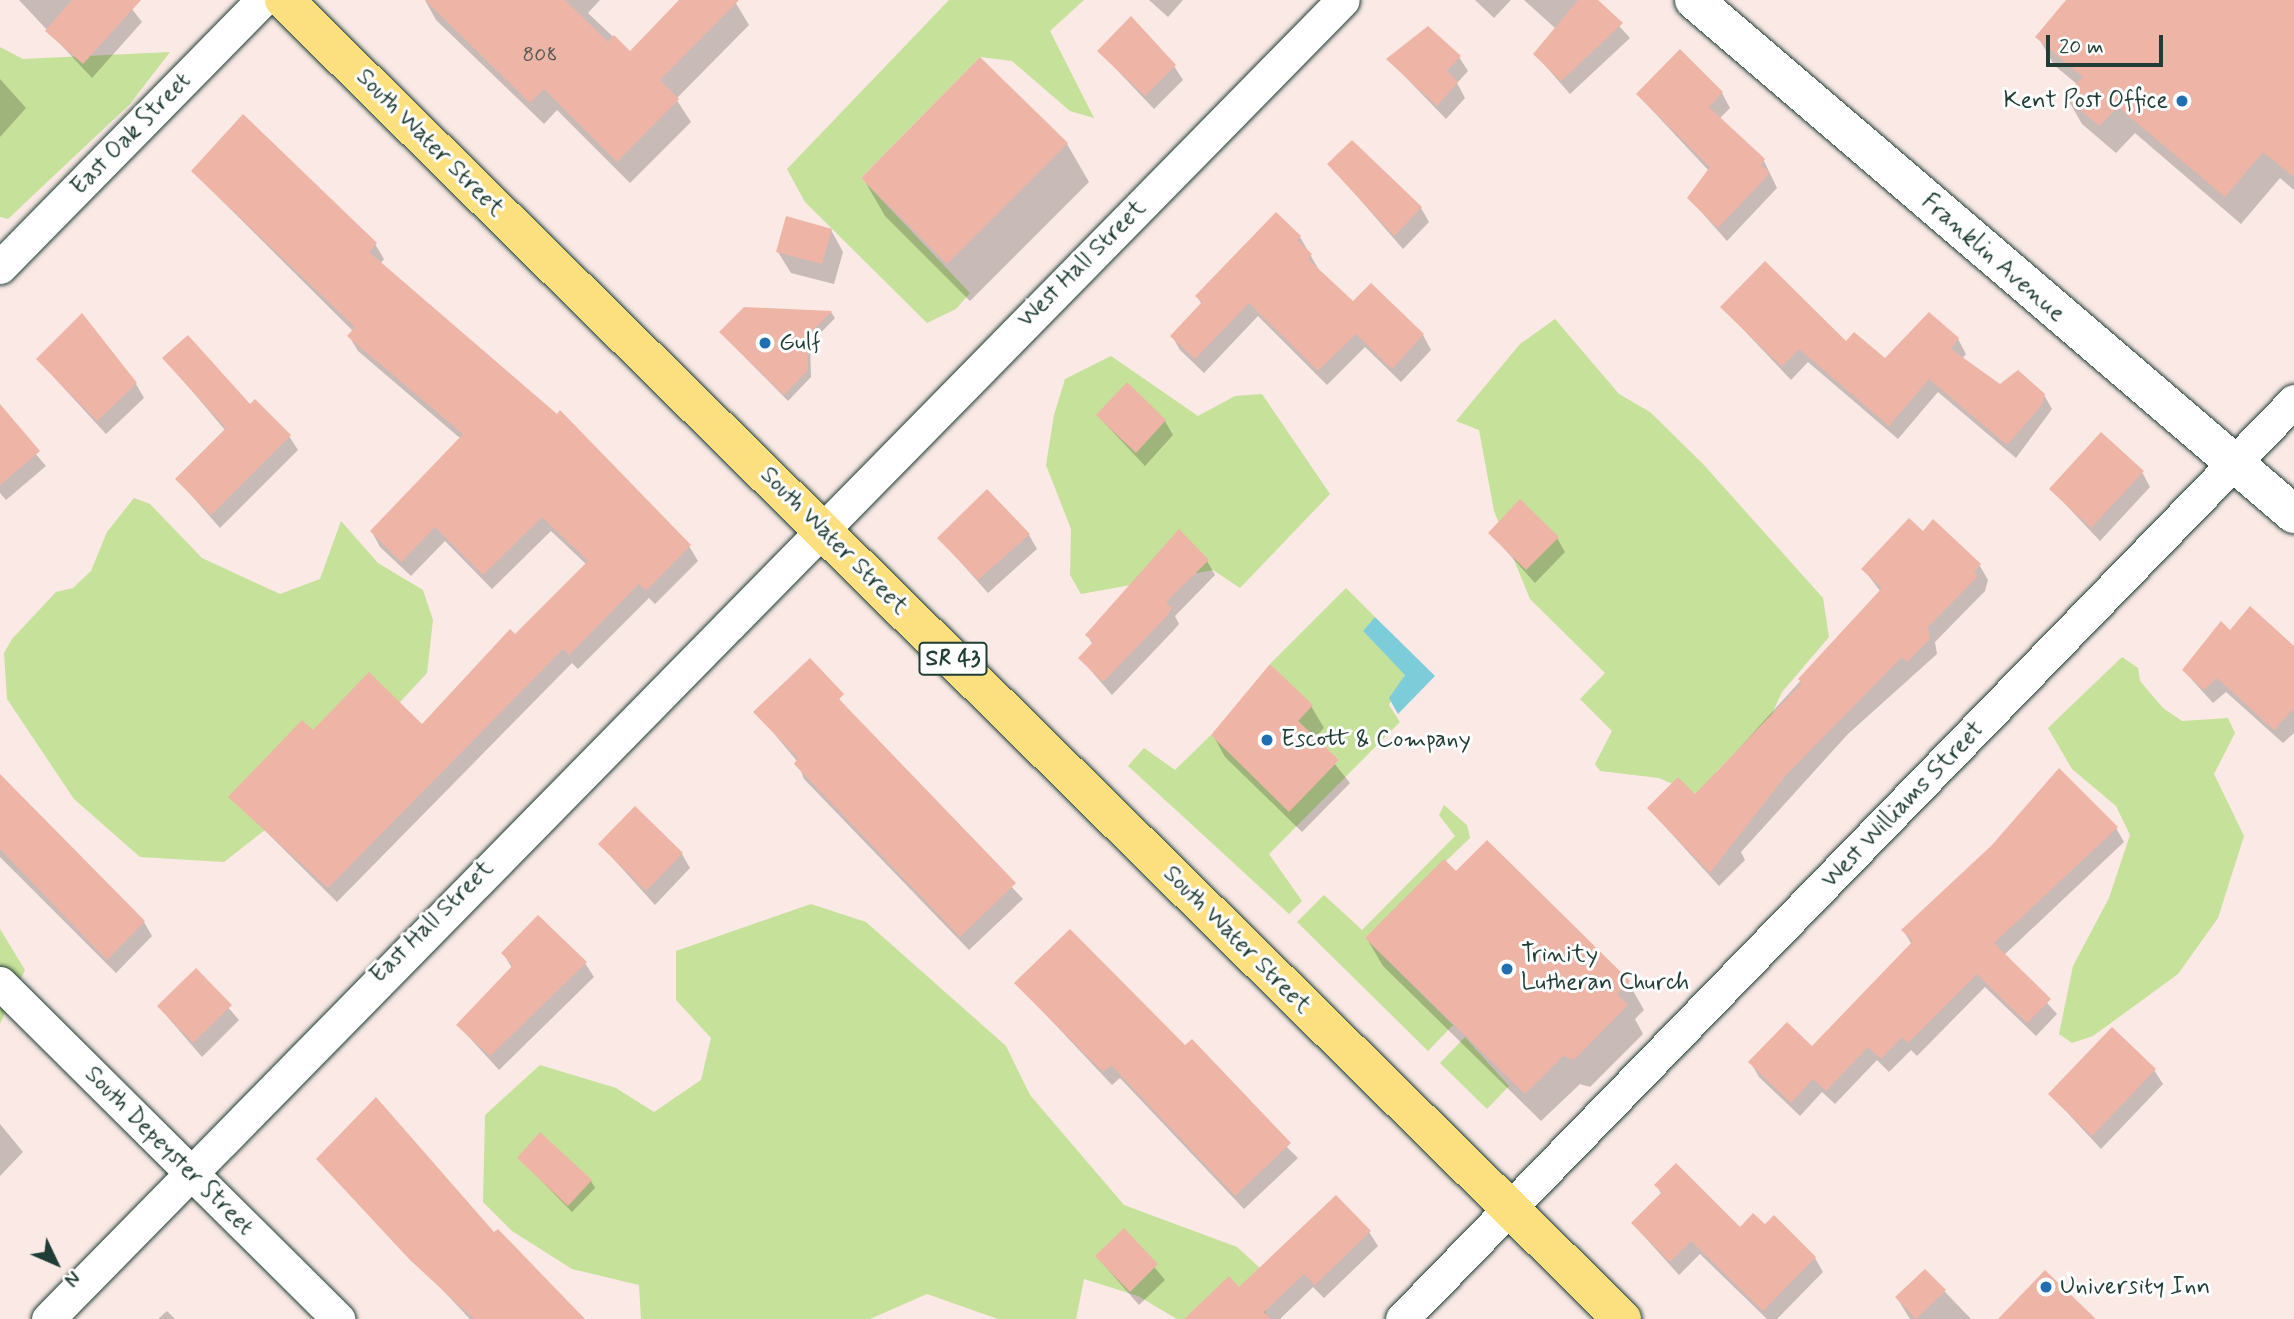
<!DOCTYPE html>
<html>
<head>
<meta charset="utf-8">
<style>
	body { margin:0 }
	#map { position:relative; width:2294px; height:1319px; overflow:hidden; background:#fae9e5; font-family:Mynerve,sans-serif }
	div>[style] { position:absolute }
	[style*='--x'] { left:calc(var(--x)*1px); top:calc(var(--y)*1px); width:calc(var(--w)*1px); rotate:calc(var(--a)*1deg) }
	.green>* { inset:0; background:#c6e199 }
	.water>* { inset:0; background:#7dccda }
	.shadow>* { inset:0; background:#0003 }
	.building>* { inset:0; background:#eeb5a7 }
	.roads { filter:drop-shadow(0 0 2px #1f3d34) drop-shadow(0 0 2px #1f3d34) }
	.street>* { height:33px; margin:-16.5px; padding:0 16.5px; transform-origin:16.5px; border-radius:16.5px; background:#fff }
	.secondary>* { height:38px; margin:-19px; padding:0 19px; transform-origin:19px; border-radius:19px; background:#fff }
	.primary>* { height:38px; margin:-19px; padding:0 19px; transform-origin:19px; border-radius:19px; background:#fce080 }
	.dots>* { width:19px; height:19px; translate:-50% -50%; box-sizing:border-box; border:4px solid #fff; border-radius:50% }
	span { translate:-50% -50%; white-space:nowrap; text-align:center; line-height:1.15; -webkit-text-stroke:6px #fff; paint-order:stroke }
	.number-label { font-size:21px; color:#535b51 }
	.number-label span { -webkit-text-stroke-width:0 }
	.shield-label span { padding:2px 5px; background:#fff; border:2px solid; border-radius:5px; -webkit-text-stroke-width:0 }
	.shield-label { font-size:23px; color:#1f3d34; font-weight:700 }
	.poi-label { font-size:24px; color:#1f3d34 }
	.right { translate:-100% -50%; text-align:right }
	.left { translate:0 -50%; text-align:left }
	.street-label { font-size:24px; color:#1f3d34 }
	.north { position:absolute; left:21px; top:1228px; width:70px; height:70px; -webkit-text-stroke:5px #fff; paint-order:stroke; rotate:134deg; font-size:19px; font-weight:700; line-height:28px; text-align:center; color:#1f3d34 }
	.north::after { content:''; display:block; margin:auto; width:24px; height:32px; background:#1f3d34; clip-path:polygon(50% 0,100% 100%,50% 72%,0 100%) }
	.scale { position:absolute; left:2046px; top:35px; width:117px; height:32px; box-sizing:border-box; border:4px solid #1f3d34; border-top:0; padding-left:9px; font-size:21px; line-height:24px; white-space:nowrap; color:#1f3d34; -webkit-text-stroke:5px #fff; paint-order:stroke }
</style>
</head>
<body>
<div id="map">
	<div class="green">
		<i style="clip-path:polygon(949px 0,1084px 0,1050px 31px,1094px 118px,1070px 111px,1012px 61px,980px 57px,861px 178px,970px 293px,956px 309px,927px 323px,805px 202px,787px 169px)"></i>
		<i style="clip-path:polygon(0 47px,23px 59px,170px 52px,130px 104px,8px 219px,0 217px)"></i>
		<i style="clip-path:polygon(1555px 319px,1619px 394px,1650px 412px,1703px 464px,1823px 598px,1829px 637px,1782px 692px,1771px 716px,1715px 773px,1715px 802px,1659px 778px,1600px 771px,1595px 764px,1612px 731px,1580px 699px,1605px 673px,1530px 599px,1494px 511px,1479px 430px,1456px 421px,1520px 344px)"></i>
		<i style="clip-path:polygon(1111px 356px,1198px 416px,1235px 396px,1262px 394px,1330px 494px,1240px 588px,1213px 570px,1081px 594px,1070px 575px,1071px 529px,1046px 465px,1054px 415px,1065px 379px)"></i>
		<i style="clip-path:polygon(134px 498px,150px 504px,202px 558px,280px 594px,320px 579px,341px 521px,378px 563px,423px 590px,433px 620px,427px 673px,324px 784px,224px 862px,140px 857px,74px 799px,7px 699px,4px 653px,12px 639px,56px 592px,73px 588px,91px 571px,107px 532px)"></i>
		<i style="clip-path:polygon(1346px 588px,1375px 617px,1363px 631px,1405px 674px,1389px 705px,1400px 722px,1269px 854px,1302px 901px,1289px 914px,1128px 766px,1144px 748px,1175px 770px,1211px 735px,1289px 811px,1339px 760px,1298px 721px,1312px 705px,1270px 664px)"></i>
		<i style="clip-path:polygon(2122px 657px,2138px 668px,2140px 681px,2163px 708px,2182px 721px,2228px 718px,2235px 733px,2214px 774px,2244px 836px,2218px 918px,2178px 974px,2093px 1036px,2072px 1043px,2059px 1034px,2073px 966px,2109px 898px,2130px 835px,2116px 806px,2072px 769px,2048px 728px)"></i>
		<i style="clip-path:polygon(1444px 805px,1467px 825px,1470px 838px,1365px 938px,1453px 1025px,1428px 1051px,1297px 922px,1324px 895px,1362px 930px,1455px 836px,1439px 815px)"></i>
		<i style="clip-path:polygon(811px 904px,866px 922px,1006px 1046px,1030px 1095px,1124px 1205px,1237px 1247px,1270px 1277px,1265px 1319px,1177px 1319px,1138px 1296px,1084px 1279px,1076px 1319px,998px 1319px,927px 1294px,870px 1319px,641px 1319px,639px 1285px,572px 1269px,512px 1231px,483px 1202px,485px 1115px,540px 1065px,616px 1088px,654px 1112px,701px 1080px,711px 1038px,676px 1000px,676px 951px)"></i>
		<i style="clip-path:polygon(0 929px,25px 970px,0 1024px)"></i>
		<i style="clip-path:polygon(1465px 1037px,1509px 1086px,1487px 1109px,1440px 1063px)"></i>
	</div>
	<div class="water">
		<i style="clip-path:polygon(1375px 617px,1435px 676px,1398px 714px,1389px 698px,1405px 675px,1363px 631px)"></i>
	</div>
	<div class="shadow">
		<i style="clip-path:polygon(19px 0,125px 0,142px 22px,92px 78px)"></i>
		<i style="clip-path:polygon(425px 0,600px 0,588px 13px,630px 53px,681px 0,734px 0,749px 25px,676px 99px,691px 122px,630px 183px,557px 110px,544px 124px,436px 20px)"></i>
		<i style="clip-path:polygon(1149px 0,1183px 0,1168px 17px)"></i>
		<i style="clip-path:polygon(1475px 0,1511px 0,1494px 18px)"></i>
		<i style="clip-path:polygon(1524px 0,1596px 0,1630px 38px,1570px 94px,1535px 54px,1555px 28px)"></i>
		<i style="clip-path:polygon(2069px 0,2294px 0,2294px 190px,2280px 178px,2241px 224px,2135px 133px,2116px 153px,2082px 124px,2066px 96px,2078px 85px,2054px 65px,2038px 37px)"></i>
		<i style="clip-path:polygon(1099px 51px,1174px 66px,1183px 80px,1154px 109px)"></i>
		<i style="clip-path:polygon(1680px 52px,1722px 93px,1730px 108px,1719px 119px,1764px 161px,1777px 188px,1727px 241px,1689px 198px,1709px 171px,1638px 95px)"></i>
		<i style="clip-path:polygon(1459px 57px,1468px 71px,1457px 83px,1465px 98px,1446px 119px,1388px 59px)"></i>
		<i style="clip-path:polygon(980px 59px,1067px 144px,1089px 182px,970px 301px,885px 216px,863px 178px)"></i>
		<i style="clip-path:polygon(0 79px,26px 108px,0 137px)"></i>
		<i style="clip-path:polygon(1329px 164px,1421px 208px,1429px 222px,1403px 249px)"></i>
		<i style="clip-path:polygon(193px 172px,375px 244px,384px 259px,380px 264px,689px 546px,698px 561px,655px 604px,649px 598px,578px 669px,572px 663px,337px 902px,231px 797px,313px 733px,422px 726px,587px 565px,551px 531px,492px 589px,445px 541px,411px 576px,380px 547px,372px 532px,461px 439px,358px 351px,349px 336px,353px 331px)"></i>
		<i style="clip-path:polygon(831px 230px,843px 252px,834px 284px,791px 273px,778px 252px)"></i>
		<i style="clip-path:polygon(1300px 237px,1319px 270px,1353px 303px,1371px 285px,1423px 335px,1431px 350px,1401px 382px,1365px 347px,1327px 385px,1258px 316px,1204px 373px,1180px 350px,1172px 336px,1202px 305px,1197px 296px)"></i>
		<i style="clip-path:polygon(1722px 307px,1885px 360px,1958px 339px,1966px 354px,1962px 359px,2000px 386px,2044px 395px,2052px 409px,2016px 458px,1938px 392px,1898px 439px,1808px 362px,1791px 380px)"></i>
		<i style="clip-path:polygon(744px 308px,831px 312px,835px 318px,810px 344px,811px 377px,788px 401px,721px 333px)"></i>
		<i style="clip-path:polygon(165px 359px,250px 406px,289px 436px,298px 450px,220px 528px,177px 479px,225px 430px)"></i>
		<i style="clip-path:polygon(38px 360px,136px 384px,144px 398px,106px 434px)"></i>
		<i style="clip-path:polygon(0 412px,46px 466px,6px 500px,0 493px)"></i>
		<i style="clip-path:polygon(1098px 416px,1165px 421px,1173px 435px,1145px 466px)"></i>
		<i style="clip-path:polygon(2142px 472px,2150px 487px,2100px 541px,2051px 489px)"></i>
		<i style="clip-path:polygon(1490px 533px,1557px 538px,1565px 552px,1535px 583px)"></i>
		<i style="clip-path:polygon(1923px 533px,1980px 566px,1988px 580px,1985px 591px,1935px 642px,1937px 654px,1848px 734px,1741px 852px,1745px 860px,1719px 886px,1649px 809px,1695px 797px,1881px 592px,1864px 570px)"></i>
		<i style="clip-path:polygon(1029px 535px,1037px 549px,988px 593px,939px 538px)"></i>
		<i style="clip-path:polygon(1207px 561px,1215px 575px,1175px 616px,1179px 624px,1173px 631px,1112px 695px,1080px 658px,1093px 645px,1087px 635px)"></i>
		<i style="clip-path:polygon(2230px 632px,2294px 648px,2294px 733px,2283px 743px,2226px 692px,2213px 703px,2184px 671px)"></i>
		<i style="clip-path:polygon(810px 660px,849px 712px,1023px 899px,969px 950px,804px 779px,797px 761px,756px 712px)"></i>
		<i style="clip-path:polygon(1311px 706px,1324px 728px,1314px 738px,1350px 783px,1302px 832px,1225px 757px,1213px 735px)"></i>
		<i style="clip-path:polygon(0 778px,144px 922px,152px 936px,116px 973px,0 857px)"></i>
		<i style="clip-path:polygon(2116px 828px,2124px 842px,2004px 955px,2057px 1014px,2036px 1036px,1985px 987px,1917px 1056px,1911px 1050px,1889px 1072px,1877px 1060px,1835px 1104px,1822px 1092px,1800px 1116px,1759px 1077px,1751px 1063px,1812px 1048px,1912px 945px,1903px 930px)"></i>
		<i style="clip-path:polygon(600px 844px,682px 854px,690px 868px,655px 905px)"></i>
		<i style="clip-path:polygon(1456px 873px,1628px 982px,1644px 1010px,1635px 1019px,1643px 1034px,1590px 1087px,1580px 1084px,1541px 1121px,1383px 966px,1367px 939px)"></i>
		<i style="clip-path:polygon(503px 953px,585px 963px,594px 977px,499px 1070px,458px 1025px,512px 968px)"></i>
		<i style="clip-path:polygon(196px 970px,239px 1020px,202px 1057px,159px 1007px)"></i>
		<i style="clip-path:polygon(1016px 983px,1185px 1048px,1298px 1158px,1244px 1209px,1120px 1078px,1112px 1085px)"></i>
		<i style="clip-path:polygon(2154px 1070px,2163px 1084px,2101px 1149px,2050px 1094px)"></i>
		<i style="clip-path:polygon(0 1124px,23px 1152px,0 1176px)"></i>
		<i style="clip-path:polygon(519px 1158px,591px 1181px,595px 1188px,572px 1212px)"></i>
		<i style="clip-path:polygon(318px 1159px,494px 1235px,585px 1319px,470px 1319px)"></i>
		<i style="clip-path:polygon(1656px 1185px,1740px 1229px,1765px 1227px,1815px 1258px,1823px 1272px,1777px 1319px,1767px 1319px,1700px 1254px,1679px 1275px,1633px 1224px,1662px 1195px)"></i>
		<i style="clip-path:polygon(1124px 1231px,1165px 1280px,1139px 1305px,1097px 1257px)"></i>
		<i style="clip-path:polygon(1369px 1232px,1378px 1246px,1324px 1298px,1313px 1287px,1280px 1319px,1210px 1319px,1239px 1289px)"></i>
		<i style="clip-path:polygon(1925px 1271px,1971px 1319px,1910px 1319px,1897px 1298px)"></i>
		<i style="clip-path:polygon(167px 1311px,175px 1319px,158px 1319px)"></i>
	</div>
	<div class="building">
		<i style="clip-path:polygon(72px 0,141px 0,83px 64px,45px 31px)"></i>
		<i style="clip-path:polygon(425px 0,565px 0,608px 42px,614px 35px,630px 51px,679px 0,739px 0,660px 80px,679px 99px,617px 162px,544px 89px,530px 103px)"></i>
		<i style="clip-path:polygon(1578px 0,1598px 0,1623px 23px,1561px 81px,1533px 54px)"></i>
		<i style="clip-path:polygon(2066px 0,2294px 0,2294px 177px,2263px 152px,2225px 197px,2118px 107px,2099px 126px,2064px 96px,2083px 77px,2035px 37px)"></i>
		<i style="clip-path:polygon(1131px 16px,1176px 65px,1145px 96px,1097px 51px)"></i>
		<i style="clip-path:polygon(1428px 26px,1461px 56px,1447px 71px,1458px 82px,1437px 106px,1386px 59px)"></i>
		<i style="clip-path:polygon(1680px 49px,1723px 92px,1709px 107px,1765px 159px,1761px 165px,1770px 173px,1718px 228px,1687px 198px,1710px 167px,1636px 94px)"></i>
		<i style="clip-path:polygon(980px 57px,1068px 143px,947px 264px,861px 178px)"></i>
		<i style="clip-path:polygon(243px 114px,377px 243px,369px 252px,557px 414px,560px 410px,691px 545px,646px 591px,639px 584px,569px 655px,563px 649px,328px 888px,228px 797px,302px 720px,313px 730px,369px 672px,422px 724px,510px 629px,515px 634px,588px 561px,542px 517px,483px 575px,435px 527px,401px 562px,370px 531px,463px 434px,347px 336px,355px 327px,191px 171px)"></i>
		<i style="clip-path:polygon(1352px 140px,1422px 207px,1394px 236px,1327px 164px)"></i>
		<i style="clip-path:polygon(1276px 212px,1301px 236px,1297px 240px,1312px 254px,1308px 259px,1353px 301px,1371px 283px,1424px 334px,1392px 369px,1356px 334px,1318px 371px,1249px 303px,1195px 359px,1170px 336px,1202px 302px,1195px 296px)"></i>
		<i style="clip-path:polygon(786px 216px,832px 229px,822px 264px,776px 252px)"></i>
		<i style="clip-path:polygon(1765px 261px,1846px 341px,1854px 332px,1885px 358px,1929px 312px,1959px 338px,1951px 349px,2000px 384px,2018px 370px,2045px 394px,2042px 405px,2007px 445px,1929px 379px,1889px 426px,1799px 349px,1782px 367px,1720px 307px)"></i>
		<i style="clip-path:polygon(744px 307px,832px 311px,807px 336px,808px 370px,784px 395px,719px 332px)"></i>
		<i style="clip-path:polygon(82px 313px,137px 383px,97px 421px,36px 359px)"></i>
		<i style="clip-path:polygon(188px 335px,250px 404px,255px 399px,291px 435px,211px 515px,175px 479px,226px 428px,162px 358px)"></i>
		<i style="clip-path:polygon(1127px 382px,1166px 420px,1136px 453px,1096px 415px)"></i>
		<i style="clip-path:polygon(0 404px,40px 451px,0 485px)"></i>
		<i style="clip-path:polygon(2101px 432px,2144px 471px,2091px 528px,2049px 489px)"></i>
		<i style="clip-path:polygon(987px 489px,1030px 534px,978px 580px,937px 538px)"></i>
		<i style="clip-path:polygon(1520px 499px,1559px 537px,1526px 570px,1488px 533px)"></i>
		<i style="clip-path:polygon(1909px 518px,1923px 531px,1933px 519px,1981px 564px,1974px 572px,1978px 576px,1928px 627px,1930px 639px,1907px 662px,1902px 657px,1786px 775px,1710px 873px,1647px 808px,1678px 777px,1695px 794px,1802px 683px,1798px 679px,1882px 588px,1861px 569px)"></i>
		<i style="clip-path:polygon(1179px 529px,1209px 560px,1166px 602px,1172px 608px,1166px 617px,1103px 682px,1078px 658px,1093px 642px,1085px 635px)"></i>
		<i style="clip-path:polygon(2250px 606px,2294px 646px,2294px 708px,2274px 730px,2217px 678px,2204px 690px,2182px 670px,2221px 621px,2230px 630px)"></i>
		<i style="clip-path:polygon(810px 658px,844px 694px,839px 699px,1016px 883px,960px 937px,794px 764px,798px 758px,753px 712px)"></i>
		<i style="clip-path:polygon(1270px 664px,1313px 705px,1298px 721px,1339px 760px,1289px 812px,1211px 735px)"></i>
		<i style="clip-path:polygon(2059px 768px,2118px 827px,1994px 943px,2051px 999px,2027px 1023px,1977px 974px,1908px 1043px,1902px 1037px,1881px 1059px,1868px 1047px,1826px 1091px,1813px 1079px,1791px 1103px,1748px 1062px,1787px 1022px,1812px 1046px,1913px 941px,1901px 930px,1992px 845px)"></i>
		<i style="clip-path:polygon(0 774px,145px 921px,107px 960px,0 849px)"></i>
		<i style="clip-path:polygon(635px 806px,683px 853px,646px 891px,598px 844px)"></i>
		<i style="clip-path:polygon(1487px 840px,1630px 981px,1617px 994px,1628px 1005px,1574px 1060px,1563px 1056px,1525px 1094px,1365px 938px,1444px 859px,1456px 871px)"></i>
		<i style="clip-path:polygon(538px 915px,587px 962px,490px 1056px,456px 1025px,513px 965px,501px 953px)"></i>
		<i style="clip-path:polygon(1070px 929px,1185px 1045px,1192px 1039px,1291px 1143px,1235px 1196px,1111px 1065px,1103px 1072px,1014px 983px)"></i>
		<i style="clip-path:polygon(196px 968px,232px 1005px,193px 1043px,157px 1006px)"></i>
		<i style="clip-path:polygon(2112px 1027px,2156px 1069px,2092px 1136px,2048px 1094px)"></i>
		<i style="clip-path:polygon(376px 1097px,494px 1232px,498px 1229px,585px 1319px,474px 1319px,410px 1260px,316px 1159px)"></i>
		<i style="clip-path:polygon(540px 1132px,592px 1180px,568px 1206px,517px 1158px)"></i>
		<i style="clip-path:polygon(1676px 1163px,1740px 1227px,1753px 1213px,1765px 1224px,1774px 1215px,1816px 1257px,1763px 1311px,1691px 1241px,1670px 1262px,1631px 1223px,1662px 1192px,1654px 1185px)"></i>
		<i style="clip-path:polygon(1336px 1195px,1371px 1231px,1315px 1285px,1304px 1274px,1264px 1312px,1271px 1319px,1184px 1319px,1229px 1276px,1239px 1287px)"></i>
		<i style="clip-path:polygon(1124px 1228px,1158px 1264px,1130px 1292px,1095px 1256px)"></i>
		<i style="clip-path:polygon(1925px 1269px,1946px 1290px,1916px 1319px,1895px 1297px)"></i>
		<i style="clip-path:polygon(2045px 1270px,2096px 1319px,1998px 1319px)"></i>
	</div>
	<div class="roads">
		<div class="street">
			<i style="--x:0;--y:267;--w:374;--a:-45.5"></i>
			<i style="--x:0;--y:983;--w:477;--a:44.8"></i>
			<i style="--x:48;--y:1319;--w:1848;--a:-45.53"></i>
			<i style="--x:1402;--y:1319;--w:1280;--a:-45.82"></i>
		</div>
		<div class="secondary">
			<i style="--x:1694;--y:0;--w:790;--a:40.59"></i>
		</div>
		<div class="primary">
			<i style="--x:284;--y:0;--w:1879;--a:44.59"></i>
		</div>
	</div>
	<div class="dots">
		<i style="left:2182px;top:101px;background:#1f6fb2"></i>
		<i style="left:765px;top:343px;background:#1f6fb2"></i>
		<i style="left:1267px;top:740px;background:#1f6fb2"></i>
		<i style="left:1507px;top:969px;background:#1f6fb2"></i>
		<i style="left:2046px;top:1287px;background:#1f6fb2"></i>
	</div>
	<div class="number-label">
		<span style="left:540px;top:55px">808</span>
	</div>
	<div class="shield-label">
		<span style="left:953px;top:659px">SR 43</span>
	</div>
	<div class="poi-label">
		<span class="right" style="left:2168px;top:101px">Kent Post Office</span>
		<span class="left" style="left:779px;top:343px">Gulf</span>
		<span class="left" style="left:1281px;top:740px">Escott &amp; Company</span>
		<span class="left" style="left:1521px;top:969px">Trinity<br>Lutheran Church</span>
		<span class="left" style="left:2060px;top:1287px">University Inn</span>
	</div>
	<div class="street-label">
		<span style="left:131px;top:134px;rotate:-46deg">East Oak Street</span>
		<span style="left:430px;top:143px;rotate:45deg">South Water Street</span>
		<span style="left:1993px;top:258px;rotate:41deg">Franklin Avenue</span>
		<span style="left:1082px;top:264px;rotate:-45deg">West Hall Street</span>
		<span style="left:834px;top:541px;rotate:45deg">South Water Street</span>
		<span style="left:1903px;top:805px;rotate:-46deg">West Williams Street</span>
		<span style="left:432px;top:922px;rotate:-45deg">East Hall Street</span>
		<span style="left:1237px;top:940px;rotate:45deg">South Water Street</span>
		<span style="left:169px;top:1151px;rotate:45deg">South Depeyster Street</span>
	</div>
	<div class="north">N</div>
	<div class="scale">20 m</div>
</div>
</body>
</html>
